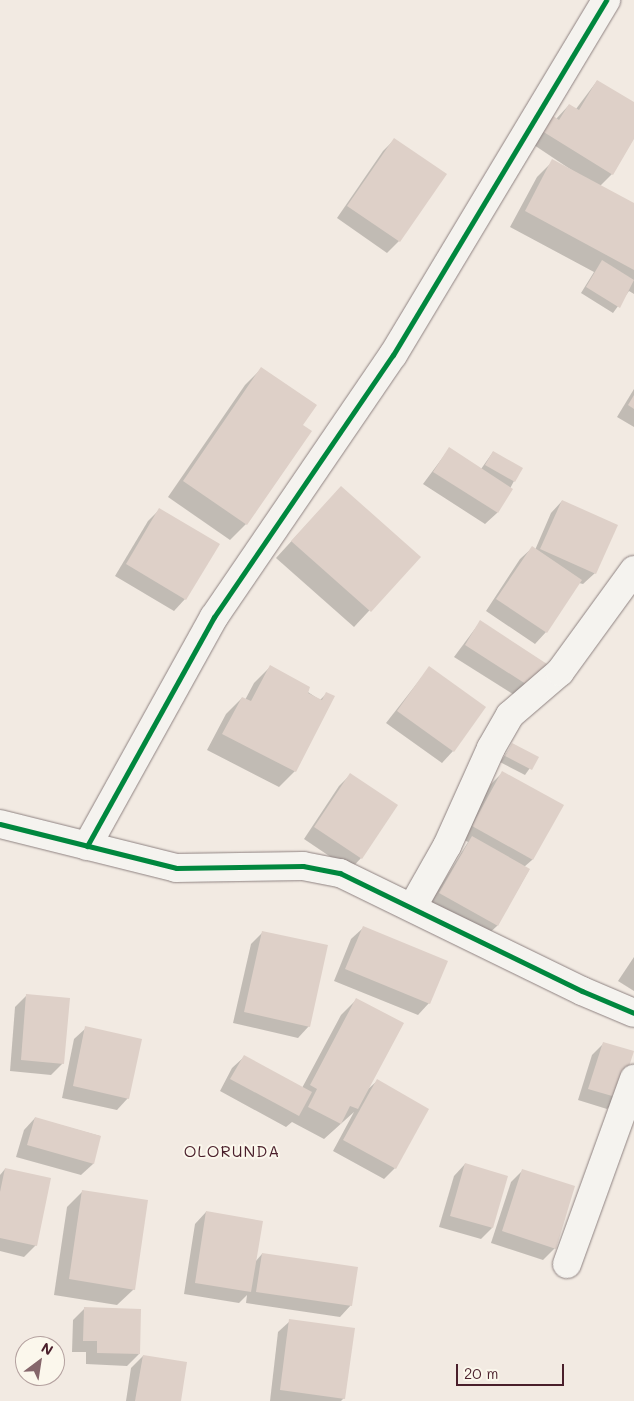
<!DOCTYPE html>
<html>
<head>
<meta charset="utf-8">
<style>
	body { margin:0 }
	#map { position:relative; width:634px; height:1401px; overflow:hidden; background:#f2eae2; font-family:Mali,sans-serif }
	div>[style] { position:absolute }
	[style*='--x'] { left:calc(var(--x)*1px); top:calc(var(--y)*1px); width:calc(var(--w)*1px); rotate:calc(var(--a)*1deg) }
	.shadow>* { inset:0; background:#0003 }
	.building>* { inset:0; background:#ded0c8 }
	.roads { filter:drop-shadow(0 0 1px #8e8281) drop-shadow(0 0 1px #8e8281) }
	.minor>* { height:28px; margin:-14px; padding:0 14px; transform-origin:14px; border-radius:14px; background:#f5f3ef }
	.cycleway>* { height:5px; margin:-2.5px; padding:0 2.5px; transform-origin:2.5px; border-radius:2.5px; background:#00873e }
	span { translate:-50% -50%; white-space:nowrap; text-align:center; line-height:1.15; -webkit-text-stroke:4px #fbf7ec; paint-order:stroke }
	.quarter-label { font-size:16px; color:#4a1f2b; letter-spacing:1px }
	.north { position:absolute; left:15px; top:1336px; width:50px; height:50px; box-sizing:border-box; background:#fbf7ec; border:1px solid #b4a19f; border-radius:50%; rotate:31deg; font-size:14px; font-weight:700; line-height:20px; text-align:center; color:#4a1f2b }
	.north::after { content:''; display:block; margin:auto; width:18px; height:22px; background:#85666b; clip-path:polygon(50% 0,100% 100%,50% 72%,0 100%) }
	.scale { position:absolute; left:456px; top:1364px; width:108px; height:22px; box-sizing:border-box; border:2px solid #4a1f2b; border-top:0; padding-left:6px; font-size:15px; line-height:18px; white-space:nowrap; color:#4a1f2b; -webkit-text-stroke:4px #fbf7ec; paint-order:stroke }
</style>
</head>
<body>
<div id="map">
	<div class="shadow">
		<i style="clip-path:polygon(597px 81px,634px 103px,634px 137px,612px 174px,600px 186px,634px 205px,634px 294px,629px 291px,613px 313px,581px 293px,594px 272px,510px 227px,537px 177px,553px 161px,579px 175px,531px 143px,540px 128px,556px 119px,569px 105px,576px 109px)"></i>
		<i style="clip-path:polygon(394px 140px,445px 174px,399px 241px,387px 253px,337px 218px,383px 151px)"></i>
		<i style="clip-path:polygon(261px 369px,302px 425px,246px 524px,230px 540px,168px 497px,245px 385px)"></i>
		<i style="clip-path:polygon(634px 389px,634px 427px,617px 417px)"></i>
		<i style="clip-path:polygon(449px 449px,481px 469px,493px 452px,514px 481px,497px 513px,485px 524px,423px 484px)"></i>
		<i style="clip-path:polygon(341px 487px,419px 557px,354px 627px,276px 558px)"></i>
		<i style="clip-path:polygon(562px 501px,595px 573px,583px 584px,579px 583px,546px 632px,535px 644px,486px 611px,520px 559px,532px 548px,535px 550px,551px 513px)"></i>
		<i style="clip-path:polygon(159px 510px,185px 599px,174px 611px,115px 576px,148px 521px)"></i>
		<i style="clip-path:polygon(480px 622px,531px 687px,519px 698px,454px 657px)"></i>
		<i style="clip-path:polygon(270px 667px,320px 700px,327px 693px,295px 771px,279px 787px,207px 750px,226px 714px,242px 698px,245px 700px,254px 683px)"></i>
		<i style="clip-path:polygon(429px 668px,453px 751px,442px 763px,386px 723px)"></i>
		<i style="clip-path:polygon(513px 744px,537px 758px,525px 775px,500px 762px)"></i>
		<i style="clip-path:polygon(502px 773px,562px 805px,532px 860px,524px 867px,529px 870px,497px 926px,485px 937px,429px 905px,468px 842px,461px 838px,491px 784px)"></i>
		<i style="clip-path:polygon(350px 775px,361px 858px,350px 870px,304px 839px,339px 786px)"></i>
		<i style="clip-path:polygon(363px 928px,429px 1003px,418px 1015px,334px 981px,351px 939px)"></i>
		<i style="clip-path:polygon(262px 933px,309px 1026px,298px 1038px,233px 1023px,251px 944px)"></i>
		<i style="clip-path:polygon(634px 957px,634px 991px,618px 981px)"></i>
		<i style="clip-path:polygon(27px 995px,63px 1063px,51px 1075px,10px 1071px,15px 1007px)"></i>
		<i style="clip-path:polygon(357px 999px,367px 1090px,377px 1081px,395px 1168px,384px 1179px,333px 1151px,354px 1112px,324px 1139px,292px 1122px,286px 1127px,220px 1091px,232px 1068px,244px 1057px,302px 1088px,341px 1015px)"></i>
		<i style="clip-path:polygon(86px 1028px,128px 1098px,117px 1110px,62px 1098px,74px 1039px)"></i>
		<i style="clip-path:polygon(604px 1043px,618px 1097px,607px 1109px,578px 1100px,592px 1055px)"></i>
		<i style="clip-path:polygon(35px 1118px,100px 1136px,93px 1164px,81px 1175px,16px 1157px,24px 1130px)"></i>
		<i style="clip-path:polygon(465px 1164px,492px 1228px,481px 1239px,439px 1227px,454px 1176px)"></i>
		<i style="clip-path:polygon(5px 1169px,36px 1245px,24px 1257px,0 1251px,0 1175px)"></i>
		<i style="clip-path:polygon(522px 1171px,555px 1248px,543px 1260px,491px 1243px,511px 1182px)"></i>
		<i style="clip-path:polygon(83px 1191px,134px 1289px,117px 1305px,54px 1295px,67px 1207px)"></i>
		<i style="clip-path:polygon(206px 1212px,255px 1262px,262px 1254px,351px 1305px,340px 1317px,246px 1303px,247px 1295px,239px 1303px,184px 1294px,195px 1224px)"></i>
		<i style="clip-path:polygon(85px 1308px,139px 1354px,127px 1366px,86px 1364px,86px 1352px,72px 1352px,73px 1320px)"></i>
		<i style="clip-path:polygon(290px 1321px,344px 1398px,341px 1401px,270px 1401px,278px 1332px)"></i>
		<i style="clip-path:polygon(143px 1356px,179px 1401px,126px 1401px,131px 1368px)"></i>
	</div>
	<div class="building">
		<i style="clip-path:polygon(597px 80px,634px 102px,634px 139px,613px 175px,542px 131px,552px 115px,559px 120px,569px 104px,579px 110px)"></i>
		<i style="clip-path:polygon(394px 138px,447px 174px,400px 242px,347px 206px)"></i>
		<i style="clip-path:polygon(552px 159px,634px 203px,634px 270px,525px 211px)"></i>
		<i style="clip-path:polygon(602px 260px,634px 280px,620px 308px,586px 287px)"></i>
		<i style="clip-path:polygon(261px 367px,317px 405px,303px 425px,312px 431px,247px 525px,183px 481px)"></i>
		<i style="clip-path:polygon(634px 395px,634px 409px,628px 405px)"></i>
		<i style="clip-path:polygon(449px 447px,513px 489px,498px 513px,433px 472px)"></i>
		<i style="clip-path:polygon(493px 451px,523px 468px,515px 482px,485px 465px)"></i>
		<i style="clip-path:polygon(341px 486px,421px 557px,371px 612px,291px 541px)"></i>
		<i style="clip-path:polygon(562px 500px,618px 525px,596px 574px,540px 549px)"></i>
		<i style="clip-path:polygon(159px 508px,220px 544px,186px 600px,126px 564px)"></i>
		<i style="clip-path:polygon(532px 546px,582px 580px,547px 633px,496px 599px)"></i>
		<i style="clip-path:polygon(480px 620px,547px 664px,532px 688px,465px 645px)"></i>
		<i style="clip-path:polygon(270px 665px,310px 687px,308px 693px,322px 700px,326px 692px,335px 696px,296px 772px,222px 734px,242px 697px,251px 701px)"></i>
		<i style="clip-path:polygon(429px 666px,486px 707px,454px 752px,397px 711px)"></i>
		<i style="clip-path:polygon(512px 743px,539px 757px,532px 770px,505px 756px)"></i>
		<i style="clip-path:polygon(502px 771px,564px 805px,533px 860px,472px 826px)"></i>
		<i style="clip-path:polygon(350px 773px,398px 805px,362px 859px,314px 827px)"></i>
		<i style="clip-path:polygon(472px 836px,530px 869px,498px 926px,439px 893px)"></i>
		<i style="clip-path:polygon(363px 926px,448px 961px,430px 1004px,345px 969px)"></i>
		<i style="clip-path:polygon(262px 931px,328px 945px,310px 1027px,244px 1012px)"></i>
		<i style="clip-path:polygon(26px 994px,70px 998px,64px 1064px,21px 1060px)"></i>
		<i style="clip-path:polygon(356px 998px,404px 1023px,358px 1109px,350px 1106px,341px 1124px,308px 1107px,317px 1089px,310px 1085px)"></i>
		<i style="clip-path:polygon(85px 1026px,142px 1039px,129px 1099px,73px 1086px)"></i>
		<i style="clip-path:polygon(603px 1042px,634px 1051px,619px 1098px,588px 1089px)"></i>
		<i style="clip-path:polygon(244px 1055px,312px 1092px,299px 1116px,230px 1079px)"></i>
		<i style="clip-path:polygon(377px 1079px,429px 1109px,396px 1169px,343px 1140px)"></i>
		<i style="clip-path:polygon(35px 1117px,101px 1136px,94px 1164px,27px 1145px)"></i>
		<i style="clip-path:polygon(465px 1163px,508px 1176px,493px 1228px,450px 1216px)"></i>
		<i style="clip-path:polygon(5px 1168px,51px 1178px,37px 1246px,0 1238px,0 1192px)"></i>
		<i style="clip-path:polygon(522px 1169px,575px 1186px,556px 1249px,502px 1231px)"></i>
		<i style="clip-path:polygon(82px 1190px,148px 1200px,135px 1290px,69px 1279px)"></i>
		<i style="clip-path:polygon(206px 1211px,263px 1221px,251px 1292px,195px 1283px)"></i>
		<i style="clip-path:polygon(262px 1253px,358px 1267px,352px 1306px,256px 1292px)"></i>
		<i style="clip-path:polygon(84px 1307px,141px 1309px,140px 1354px,97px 1353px,97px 1341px,83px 1341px)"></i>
		<i style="clip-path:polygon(289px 1319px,355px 1328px,345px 1399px,280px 1390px)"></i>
		<i style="clip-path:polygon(143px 1355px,187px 1362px,181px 1401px,135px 1401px)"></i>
	</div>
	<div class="roads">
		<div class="minor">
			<i style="--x:0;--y:824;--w:181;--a:14"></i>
			<i style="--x:176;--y:868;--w:127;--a:-0.9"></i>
			<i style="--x:303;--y:866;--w:38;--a:11"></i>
			<i style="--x:340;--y:873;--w:269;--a:26"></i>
			<i style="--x:582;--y:991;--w:56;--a:22.9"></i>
			<i style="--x:87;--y:846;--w:262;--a:-61"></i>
			<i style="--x:214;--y:617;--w:317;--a:-55.7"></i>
			<i style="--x:393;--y:355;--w:414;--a:-59"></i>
			<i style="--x:413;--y:906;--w:69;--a:-60.5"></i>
			<i style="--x:447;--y:846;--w:107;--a:-65.8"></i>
			<i style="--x:491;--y:748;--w:38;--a:-60"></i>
			<i style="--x:510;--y:715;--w:66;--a:-40.7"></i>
			<i style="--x:560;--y:672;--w:126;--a:-54"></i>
			<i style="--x:567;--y:1264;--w:197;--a:-70.1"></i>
		</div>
	</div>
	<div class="cycleway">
		<i style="--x:0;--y:824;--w:181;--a:14"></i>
		<i style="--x:176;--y:868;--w:127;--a:-0.9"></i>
		<i style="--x:303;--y:866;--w:38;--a:11"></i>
		<i style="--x:340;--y:873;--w:269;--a:26"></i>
		<i style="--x:582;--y:991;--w:56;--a:22.9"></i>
		<i style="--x:87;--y:846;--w:262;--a:-61"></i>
		<i style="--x:214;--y:617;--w:317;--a:-55.7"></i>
		<i style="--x:393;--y:355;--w:414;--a:-59"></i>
	</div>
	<div class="quarter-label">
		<span style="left:232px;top:1151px">OLORUNDA</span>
	</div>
	<div class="north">N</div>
	<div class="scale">20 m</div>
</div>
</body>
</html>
